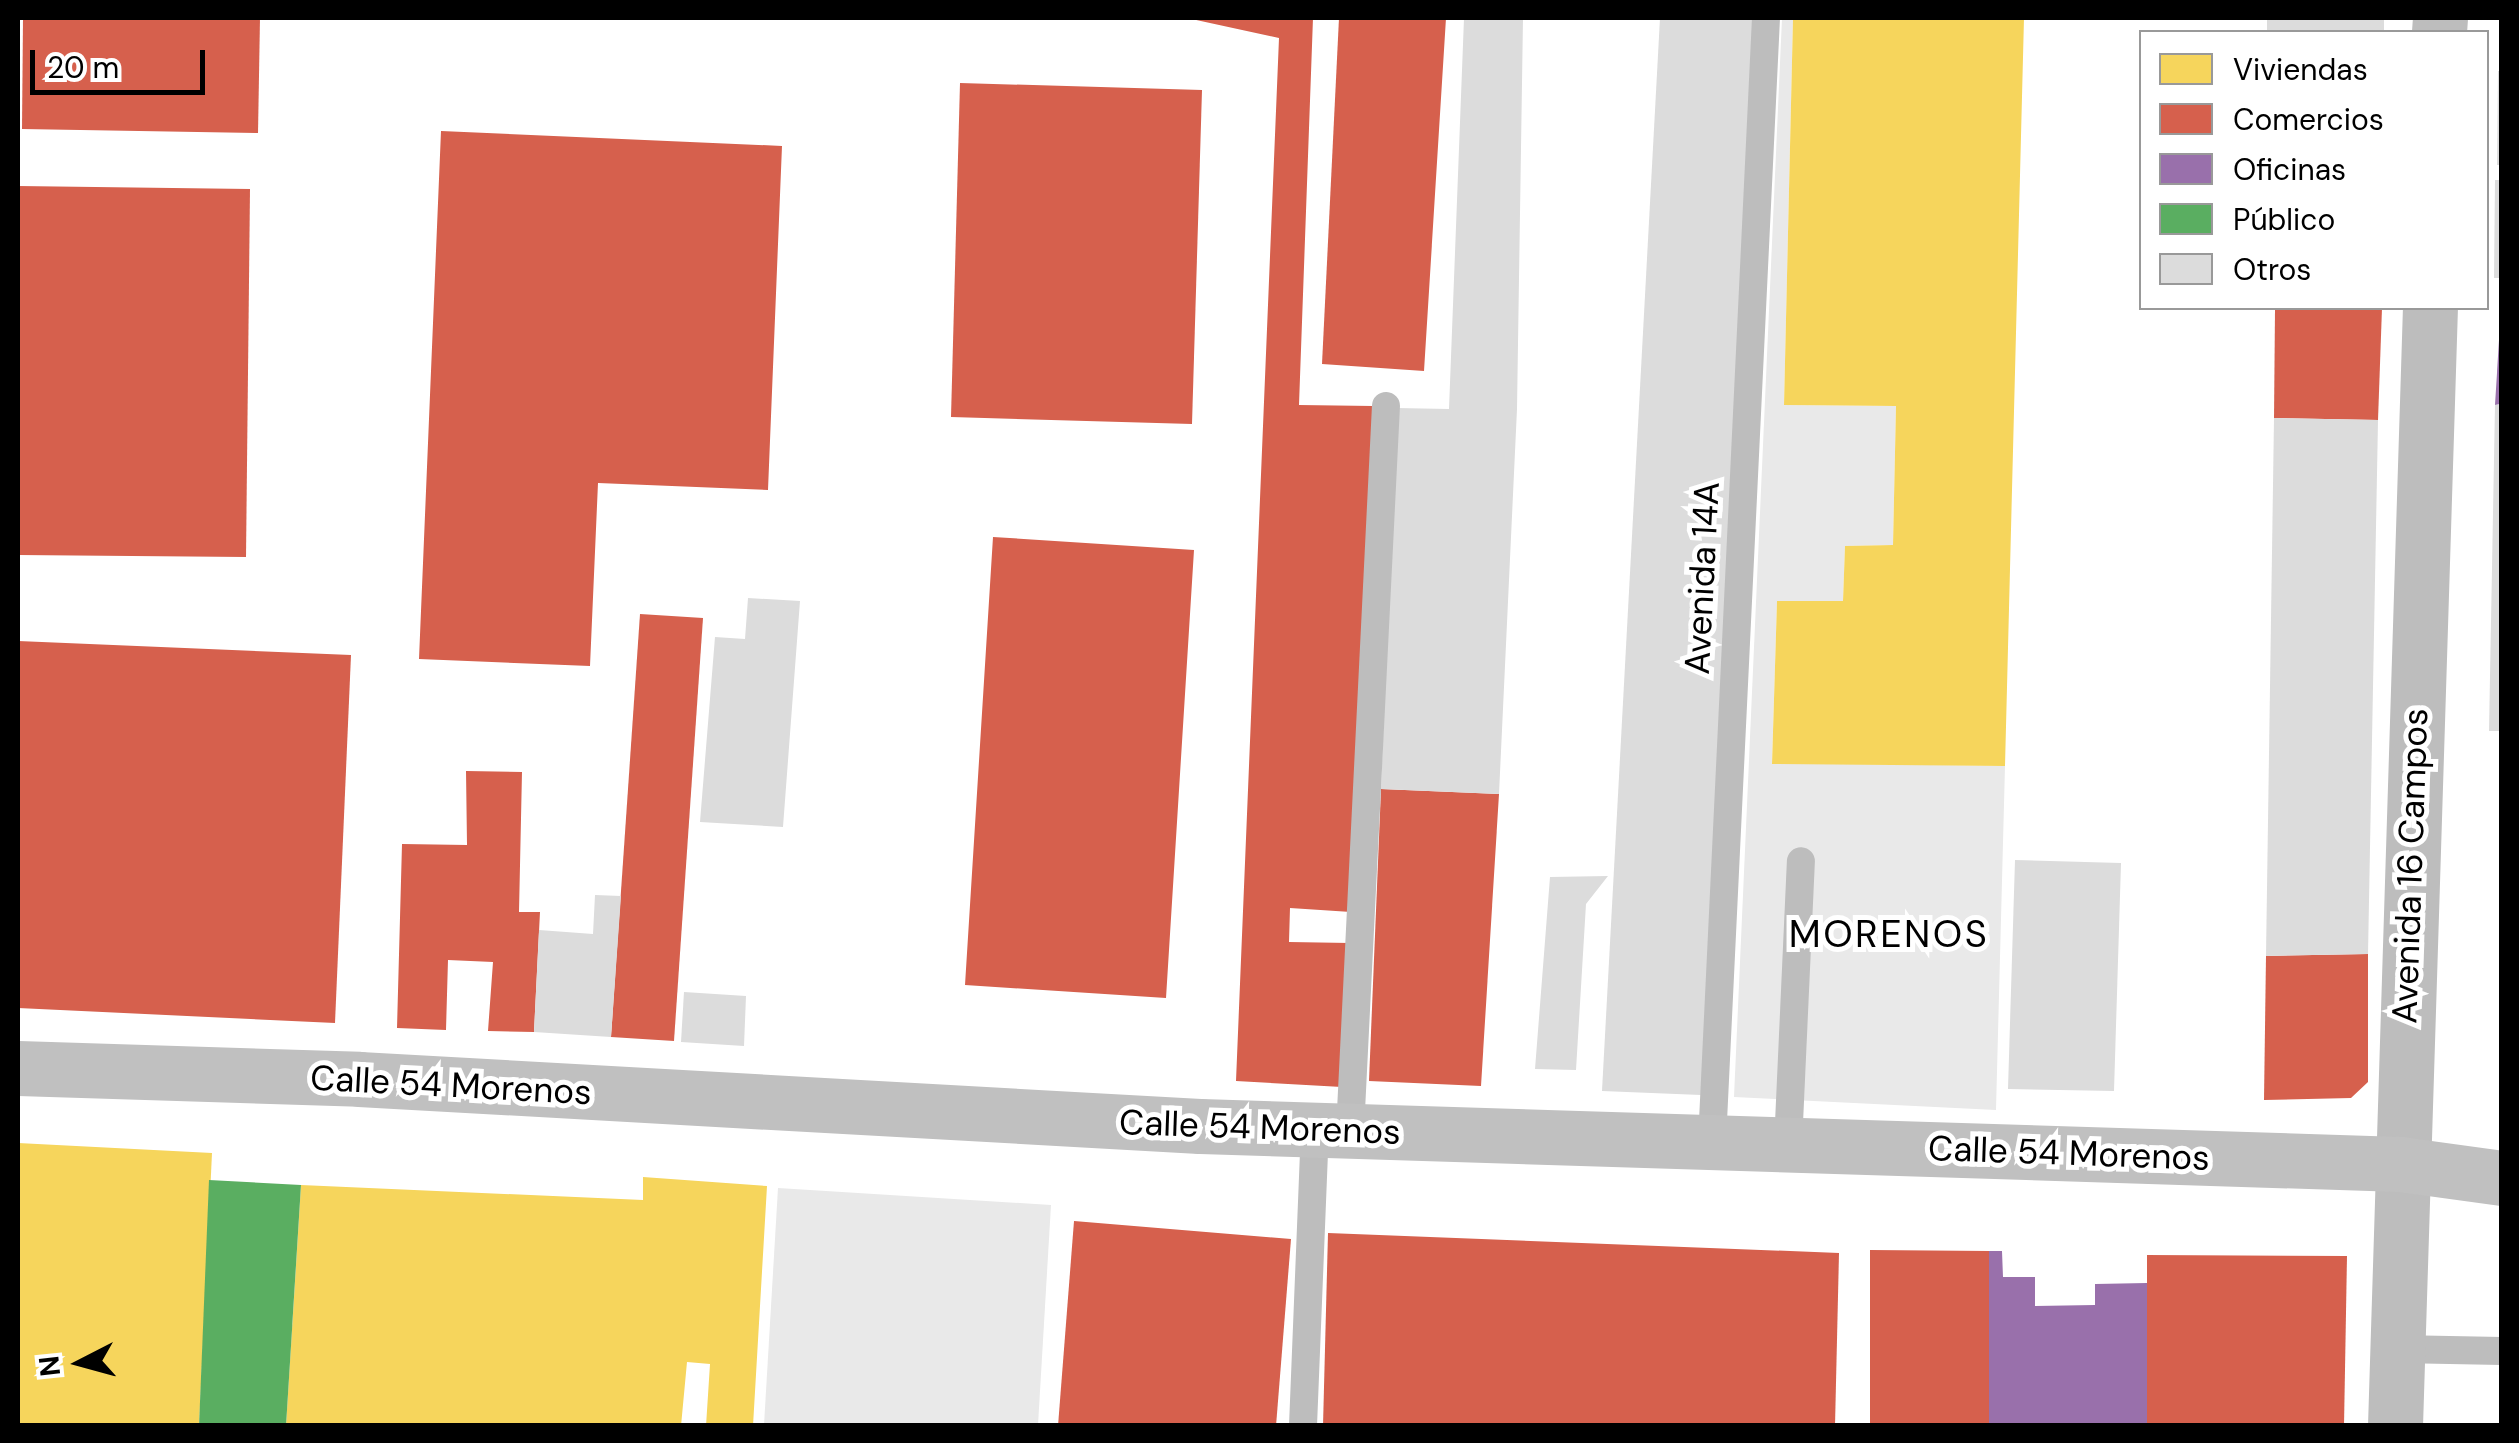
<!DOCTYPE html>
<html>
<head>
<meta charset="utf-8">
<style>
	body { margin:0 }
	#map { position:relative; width:2519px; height:1443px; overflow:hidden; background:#fff; font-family:"DM Sans",sans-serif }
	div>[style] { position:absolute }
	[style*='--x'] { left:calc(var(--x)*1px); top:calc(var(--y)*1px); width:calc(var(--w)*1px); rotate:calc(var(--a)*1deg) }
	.green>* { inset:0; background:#e9e9e9 }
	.homes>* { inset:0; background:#f6d55c }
	.shops>* { inset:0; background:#d6604d }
	.offices>* { inset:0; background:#9970ab }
	.public>* { inset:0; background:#5aae61 }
	.building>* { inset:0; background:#dcdcdc }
	.service>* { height:28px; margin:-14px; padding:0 14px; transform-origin:14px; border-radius:14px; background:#bdbdbd }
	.minor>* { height:55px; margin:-27.5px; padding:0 27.5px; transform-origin:27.5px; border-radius:27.5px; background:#bdbdbd }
	.secondary>* { height:55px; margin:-27.5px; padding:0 27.5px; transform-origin:27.5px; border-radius:27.5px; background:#c0c0c0 }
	span { translate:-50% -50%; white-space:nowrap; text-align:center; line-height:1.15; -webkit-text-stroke:10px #fff; paint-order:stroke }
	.street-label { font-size:35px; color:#000 }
	.neighbourhood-label { font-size:38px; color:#000; letter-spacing:2.5px }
	.frame { position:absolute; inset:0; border:20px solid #000; pointer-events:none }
	.legend { position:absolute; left:2139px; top:30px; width:350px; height:280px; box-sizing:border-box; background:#fff; border:2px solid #999; margin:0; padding:12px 18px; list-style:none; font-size:30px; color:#000 }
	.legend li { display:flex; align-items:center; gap:20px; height:50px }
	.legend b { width:50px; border:2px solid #999 }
	.north { position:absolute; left:30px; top:1313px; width:100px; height:100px; -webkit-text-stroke:8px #fff; paint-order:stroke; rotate:264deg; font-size:28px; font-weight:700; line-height:40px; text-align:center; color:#000 }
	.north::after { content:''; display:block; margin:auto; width:35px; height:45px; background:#000; clip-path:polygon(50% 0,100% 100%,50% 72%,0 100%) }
	.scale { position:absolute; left:30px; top:50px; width:175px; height:45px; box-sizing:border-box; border:5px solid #000; border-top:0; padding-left:12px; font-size:30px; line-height:35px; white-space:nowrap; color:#000; -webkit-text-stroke:8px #fff; paint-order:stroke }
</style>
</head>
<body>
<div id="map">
	<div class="green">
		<i style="clip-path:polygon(1782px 18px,1793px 18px,1784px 405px,1896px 406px,1893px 545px,1845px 546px,1843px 601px,1777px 601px,1772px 763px,2005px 766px,1996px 1110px,1734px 1097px)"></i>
		<i style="clip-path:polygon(778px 1188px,1051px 1205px,1038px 1425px,764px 1425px)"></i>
	</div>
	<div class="homes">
		<i style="clip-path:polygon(1793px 18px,2024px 18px,2005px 766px,1772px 764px,1777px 601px,1843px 601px,1845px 546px,1893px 545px,1896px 406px,1784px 405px)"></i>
		<i style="clip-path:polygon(18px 1143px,212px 1153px,199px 1426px,18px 1426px)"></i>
		<i style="clip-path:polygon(643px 1177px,767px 1186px,753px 1426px,706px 1426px,710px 1364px,687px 1362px,681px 1426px,286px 1426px,301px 1185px,643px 1200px)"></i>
	</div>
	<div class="shops">
		<i style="clip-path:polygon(23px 18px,260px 18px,258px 133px,22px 129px)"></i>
		<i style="clip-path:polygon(1187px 18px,1313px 18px,1299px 405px,1373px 406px,1351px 912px,1290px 908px,1289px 942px,1350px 943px,1342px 1087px,1236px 1081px,1279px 38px)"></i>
		<i style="clip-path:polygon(1339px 18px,1446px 18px,1424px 371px,1322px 364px)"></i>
		<i style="clip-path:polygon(960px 83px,1202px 90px,1192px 424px,951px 417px)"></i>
		<i style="clip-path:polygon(441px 131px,782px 146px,768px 490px,598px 483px,590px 666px,419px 659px)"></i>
		<i style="clip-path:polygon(18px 186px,250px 189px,246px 557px,18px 555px)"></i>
		<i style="clip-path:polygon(2382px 308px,2378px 420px,2274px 418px,2275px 310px)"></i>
		<i style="clip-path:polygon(993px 537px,1194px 550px,1166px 998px,965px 985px)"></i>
		<i style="clip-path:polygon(640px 614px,703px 618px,674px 1041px,611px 1037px)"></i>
		<i style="clip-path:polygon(18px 641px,351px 655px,335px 1023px,18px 1008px)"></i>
		<i style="clip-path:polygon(466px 771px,522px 772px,519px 912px,540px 912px,534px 1032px,488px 1031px,493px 962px,448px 960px,446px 1030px,397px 1028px,402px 844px,467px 845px)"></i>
		<i style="clip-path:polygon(1381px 789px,1499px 794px,1481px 1086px,1369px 1081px)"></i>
		<i style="clip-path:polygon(2368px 954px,2368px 1082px,2351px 1098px,2264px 1100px,2266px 956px)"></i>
		<i style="clip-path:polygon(1074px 1221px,1291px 1239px,1276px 1426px,1058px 1426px)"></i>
		<i style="clip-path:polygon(1328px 1233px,1839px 1253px,1835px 1426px,1323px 1426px)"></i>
		<i style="clip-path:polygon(1870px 1250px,1989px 1251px,1989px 1426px,1870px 1426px)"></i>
		<i style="clip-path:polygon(2147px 1255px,2347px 1256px,2344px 1426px,2147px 1426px)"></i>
	</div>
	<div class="offices">
		<i style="clip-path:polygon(2499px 340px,2502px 404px,2495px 405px)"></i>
		<i style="clip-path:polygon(1989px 1251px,2002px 1251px,2003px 1277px,2035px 1277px,2035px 1306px,2095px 1305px,2095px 1284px,2147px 1283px,2147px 1426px,1989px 1426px)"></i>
	</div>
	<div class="public">
		<i style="clip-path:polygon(209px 1180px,301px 1185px,286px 1426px,199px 1426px)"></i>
	</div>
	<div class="building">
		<i style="clip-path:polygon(1464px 18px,1523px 18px,1517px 409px,1499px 794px,1381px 789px,1396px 408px,1449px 409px)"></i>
		<i style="clip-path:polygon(1660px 18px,1758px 18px,1701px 1095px,1602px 1091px)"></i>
		<i style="clip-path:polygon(2267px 18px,2384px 18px,2384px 32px,2267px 32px)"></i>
		<i style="clip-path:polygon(2498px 71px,2502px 71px,2502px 165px,2497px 165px)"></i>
		<i style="clip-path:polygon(2495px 180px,2502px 180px,2502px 278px,2494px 278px)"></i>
		<i style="clip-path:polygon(2502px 404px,2502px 731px,2489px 731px,2495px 405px)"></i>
		<i style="clip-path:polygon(2274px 418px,2378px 420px,2368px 954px,2266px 956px)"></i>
		<i style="clip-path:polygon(748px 598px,800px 601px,783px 827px,700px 822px,715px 637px,745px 639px)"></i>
		<i style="clip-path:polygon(2015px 860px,2121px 863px,2114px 1091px,2008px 1089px)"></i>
		<i style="clip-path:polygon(1608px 876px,1586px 904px,1576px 1070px,1535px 1069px,1550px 877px)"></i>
		<i style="clip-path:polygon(595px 895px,621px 896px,611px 1037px,534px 1032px,539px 930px,593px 934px)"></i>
		<i style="clip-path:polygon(684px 992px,746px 996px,744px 1046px,681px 1042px)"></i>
	</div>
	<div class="service">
		<i style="--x:1350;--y:1131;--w:726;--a:-87.16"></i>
		<i style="--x:1712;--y:1142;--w:1125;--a:-87.25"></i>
		<i style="--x:1788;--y:1145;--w:284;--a:-87.4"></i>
		<i style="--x:2397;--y:1349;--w:105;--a:1.1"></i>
		<i style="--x:1303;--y:1426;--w:296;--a:-87.7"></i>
	</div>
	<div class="minor">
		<i style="--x:2439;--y:32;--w:14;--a:-86"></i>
		<i style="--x:2395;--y:1426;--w:1119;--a:-88.21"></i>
	</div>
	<div class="secondary">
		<i style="--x:18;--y:1068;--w:341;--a:1.8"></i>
		<i style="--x:359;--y:1079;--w:842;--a:3.2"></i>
		<i style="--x:1200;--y:1126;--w:1201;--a:1.81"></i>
		<i style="--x:2400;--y:1164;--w:103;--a:7.8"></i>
	</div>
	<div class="street-label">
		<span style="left:1702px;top:578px;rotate:-87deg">Avenida 14A</span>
		<span style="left:2410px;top:866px;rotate:-88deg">Avenida 16 Campos</span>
		<span style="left:451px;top:1085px;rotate:3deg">Calle 54 Morenos</span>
		<span style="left:1260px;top:1127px;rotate:2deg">Calle 54 Morenos</span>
		<span style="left:2069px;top:1153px;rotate:2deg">Calle 54 Morenos</span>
	</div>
	<div class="neighbourhood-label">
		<span style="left:1889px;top:935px">MORENOS</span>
	</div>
	<div class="frame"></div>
	<ul class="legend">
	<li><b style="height:28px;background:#f6d55c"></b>Viviendas</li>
	<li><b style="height:28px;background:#d6604d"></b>Comercios</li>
	<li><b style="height:28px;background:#9970ab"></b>Oficinas</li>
	<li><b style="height:28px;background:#5aae61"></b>Público</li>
	<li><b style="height:28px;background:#dcdcdc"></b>Otros</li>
	</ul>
	<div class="north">N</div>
	<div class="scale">20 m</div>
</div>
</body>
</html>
